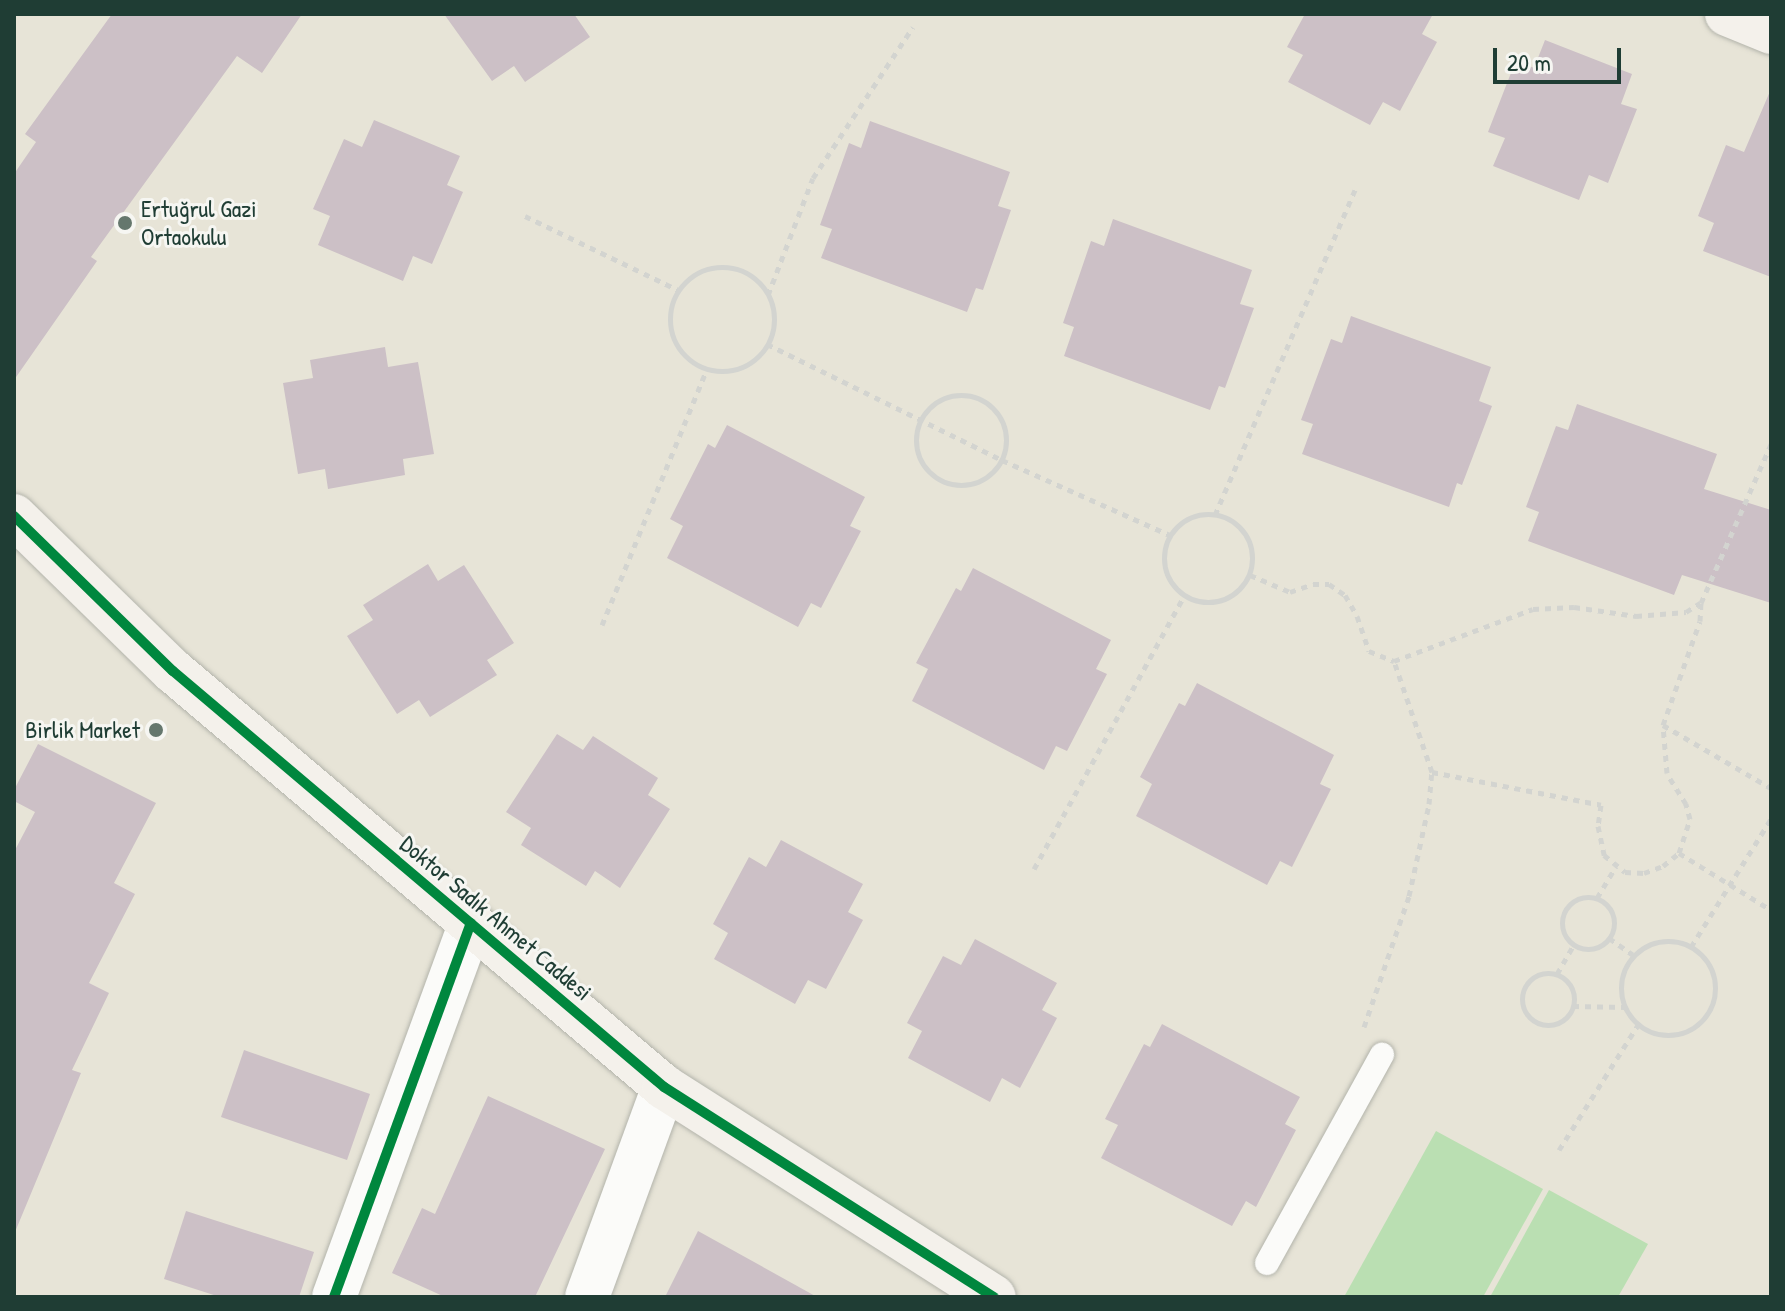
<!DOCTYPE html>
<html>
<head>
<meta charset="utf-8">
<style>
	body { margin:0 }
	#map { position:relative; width:1785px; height:1311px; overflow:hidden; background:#e7e4d7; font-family:"Patrick Hand",sans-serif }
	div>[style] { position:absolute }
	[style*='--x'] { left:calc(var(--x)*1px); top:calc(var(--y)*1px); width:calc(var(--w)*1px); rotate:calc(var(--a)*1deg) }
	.green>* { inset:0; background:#badfb2 }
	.building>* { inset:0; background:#ccc0c6 }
	.path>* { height:5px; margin-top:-2.5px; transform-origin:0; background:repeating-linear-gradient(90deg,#d3d4d0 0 6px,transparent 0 12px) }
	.path>.ring { margin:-2.5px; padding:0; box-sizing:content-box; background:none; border:5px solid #d3d4d0; border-radius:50% }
	.roads { filter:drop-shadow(0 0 2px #b3b4ab) drop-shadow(0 0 2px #b3b4ab) }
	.lane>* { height:24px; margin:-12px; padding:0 12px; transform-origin:12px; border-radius:12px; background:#fbfbf9 }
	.street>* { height:44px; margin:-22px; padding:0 22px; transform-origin:22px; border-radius:22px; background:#fbfbf9 }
	.secondary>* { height:44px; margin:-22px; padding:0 22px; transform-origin:22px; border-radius:22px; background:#f4f1eb }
	.cycleway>* { height:10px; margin:-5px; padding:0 5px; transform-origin:5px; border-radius:5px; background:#00873e }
	.dots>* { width:22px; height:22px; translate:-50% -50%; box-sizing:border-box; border:4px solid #f6f6f2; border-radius:50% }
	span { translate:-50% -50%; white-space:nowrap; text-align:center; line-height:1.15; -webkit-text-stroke:6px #f6f6f2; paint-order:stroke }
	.poi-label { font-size:24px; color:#1f3d34 }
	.left { translate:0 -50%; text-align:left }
	.right { translate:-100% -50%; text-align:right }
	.street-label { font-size:24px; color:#1f3d34 }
	.frame { position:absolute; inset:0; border:16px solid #1f3d34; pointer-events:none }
	.scale { position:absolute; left:1493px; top:48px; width:128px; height:36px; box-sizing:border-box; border:4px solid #1f3d34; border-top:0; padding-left:10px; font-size:24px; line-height:28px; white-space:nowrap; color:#1f3d34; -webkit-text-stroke:6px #f6f6f2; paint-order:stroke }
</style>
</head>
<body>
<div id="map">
	<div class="green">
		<i style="clip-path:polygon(1436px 1131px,1543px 1189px,1483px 1297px,1344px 1297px)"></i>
		<i style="clip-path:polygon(1549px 1190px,1648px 1244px,1618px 1297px,1490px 1297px)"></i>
	</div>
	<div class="building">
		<i style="clip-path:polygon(112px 14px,302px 14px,262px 73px,237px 56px,91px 257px,97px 261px,14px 380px,14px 174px,36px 142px,25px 134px)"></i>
		<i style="clip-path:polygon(444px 14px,574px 14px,590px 37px,525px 82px,514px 66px,492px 81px)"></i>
		<i style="clip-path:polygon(1305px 14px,1433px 14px,1422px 34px,1437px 42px,1400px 111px,1383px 102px,1370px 125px,1288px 82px,1303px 55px,1287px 47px)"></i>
		<i style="clip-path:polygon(1545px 40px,1632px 74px,1621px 104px,1637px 109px,1608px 183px,1589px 175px,1579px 200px,1493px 166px,1505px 138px,1488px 132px,1516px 60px,1534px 68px)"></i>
		<i style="clip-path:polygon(1771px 89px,1771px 277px,1703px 251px,1714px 223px,1698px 216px,1726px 145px,1744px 152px)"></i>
		<i style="clip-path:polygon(374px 120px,460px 156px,447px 185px,463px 192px,432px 264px,413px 256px,403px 281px,318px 245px,330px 216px,313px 209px,344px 139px,362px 147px)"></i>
		<i style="clip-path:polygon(870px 121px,1010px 172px,998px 206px,1011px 210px,983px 290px,976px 288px,967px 312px,821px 258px,832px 229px,820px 225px,849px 143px,861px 148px)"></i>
		<i style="clip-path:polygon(1113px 219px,1252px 270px,1240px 304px,1254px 308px,1225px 388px,1219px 386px,1210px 410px,1064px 356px,1074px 327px,1063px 323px,1091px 241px,1104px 246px)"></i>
		<i style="clip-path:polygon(1351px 316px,1491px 367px,1479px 401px,1492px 406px,1462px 485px,1457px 483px,1449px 507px,1302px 454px,1313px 424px,1301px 420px,1331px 339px,1342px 343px)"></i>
		<i style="clip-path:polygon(385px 347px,388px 367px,418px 362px,434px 454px,403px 459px,405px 475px,328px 489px,325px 469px,298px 474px,283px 383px,313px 378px,310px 360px)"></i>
		<i style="clip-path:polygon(1577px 404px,1717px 454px,1704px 489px,1771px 510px,1771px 603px,1682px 575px,1674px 595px,1528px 541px,1539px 512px,1526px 507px,1556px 426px,1568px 430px)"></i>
		<i style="clip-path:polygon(727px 425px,865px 497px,850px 526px,861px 531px,821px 608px,811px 603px,798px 627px,667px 558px,683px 526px,670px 519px,708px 444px,715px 448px)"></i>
		<i style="clip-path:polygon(428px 564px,438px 581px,464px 565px,514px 643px,487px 660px,497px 675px,430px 717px,419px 700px,397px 714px,347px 636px,373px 620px,363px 605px)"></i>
		<i style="clip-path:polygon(973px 568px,1111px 640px,1096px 669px,1107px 674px,1067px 751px,1056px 746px,1044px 770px,912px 701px,928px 669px,916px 663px,956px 588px,961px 591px)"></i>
		<i style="clip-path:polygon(1197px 683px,1334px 755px,1320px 784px,1331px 789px,1292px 867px,1280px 861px,1267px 885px,1136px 816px,1152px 784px,1140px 777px,1179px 703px,1185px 706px)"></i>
		<i style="clip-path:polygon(557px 734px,583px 750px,593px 736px,658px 778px,648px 795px,670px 809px,620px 888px,595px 871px,586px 886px,521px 845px,531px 828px,506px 812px)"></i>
		<i style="clip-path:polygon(38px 744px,156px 803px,114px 883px,135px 894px,89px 983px,109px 993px,72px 1070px,81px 1073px,15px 1232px,14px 852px,35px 812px,14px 801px,14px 790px)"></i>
		<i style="clip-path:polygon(781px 840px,863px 884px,848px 912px,863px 920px,826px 989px,808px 980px,795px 1004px,714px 959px,728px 933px,713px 924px,749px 857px,766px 867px)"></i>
		<i style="clip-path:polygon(975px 939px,1057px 983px,1042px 1010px,1057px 1018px,1020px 1088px,1002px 1078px,990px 1102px,908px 1058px,922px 1031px,907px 1023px,943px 956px,961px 965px)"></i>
		<i style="clip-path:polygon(1162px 1024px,1300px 1097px,1285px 1124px,1296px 1130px,1256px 1207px,1246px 1201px,1232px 1226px,1101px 1158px,1118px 1125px,1105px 1119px,1144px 1044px,1150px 1047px)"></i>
		<i style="clip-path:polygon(244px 1050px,370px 1094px,347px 1160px,221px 1117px)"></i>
		<i style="clip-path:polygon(488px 1096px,605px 1149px,535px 1297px,445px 1297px,392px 1273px,422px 1208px,435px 1214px)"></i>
		<i style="clip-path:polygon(186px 1211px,314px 1252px,299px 1297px,220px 1297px,164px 1279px)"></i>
		<i style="clip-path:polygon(698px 1231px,817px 1297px,665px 1297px)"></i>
	</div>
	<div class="path">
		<i style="--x:525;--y:216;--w:170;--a:25.8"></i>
		<i class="ring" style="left:670px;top:267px;width:99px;height:99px"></i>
		<i style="--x:768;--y:295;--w:125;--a:-69"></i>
		<i style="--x:813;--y:178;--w:181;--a:-56.5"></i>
		<i style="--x:767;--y:344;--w:262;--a:26.3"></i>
		<i style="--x:1002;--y:460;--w:184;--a:24.1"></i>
		<i class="ring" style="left:916px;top:395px;width:85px;height:85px"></i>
		<i class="ring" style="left:1164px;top:514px;width:83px;height:83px"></i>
		<i style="--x:1215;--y:515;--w:354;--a:-66.7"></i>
		<i style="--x:1250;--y:575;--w:43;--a:23"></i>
		<i style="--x:1290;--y:592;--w:24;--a:-19"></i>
		<i style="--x:1313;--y:584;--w:16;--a:0"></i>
		<i style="--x:1329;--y:584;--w:19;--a:35"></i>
		<i style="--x:1345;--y:595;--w:24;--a:60"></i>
		<i style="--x:1357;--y:616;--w:37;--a:71"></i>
		<i style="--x:1369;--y:651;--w:27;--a:22"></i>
		<i style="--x:1394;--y:661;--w:148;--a:-20.5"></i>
		<i style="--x:1533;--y:609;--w:41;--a:-2.8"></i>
		<i style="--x:1574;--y:607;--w:63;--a:8.3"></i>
		<i style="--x:1636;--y:616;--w:50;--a:-4.6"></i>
		<i style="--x:1686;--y:612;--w:17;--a:-33"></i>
		<i style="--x:602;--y:625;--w:277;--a:-67.7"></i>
		<i style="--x:1663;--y:725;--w:125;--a:30.3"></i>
		<i style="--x:1432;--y:772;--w:172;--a:11"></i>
		<i style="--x:1601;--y:805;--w:21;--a:98"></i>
		<i style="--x:1598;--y:826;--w:30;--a:78"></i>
		<i style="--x:1604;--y:855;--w:27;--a:39"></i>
		<i style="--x:1625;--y:872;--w:19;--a:3"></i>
		<i style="--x:1644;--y:873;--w:20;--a:-20"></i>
		<i style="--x:1663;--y:866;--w:21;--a:-39"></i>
		<i style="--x:1679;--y:853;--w:36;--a:-72"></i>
		<i style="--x:1690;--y:819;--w:16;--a:-105"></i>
		<i style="--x:1686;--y:804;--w:36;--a:-122"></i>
		<i style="--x:1667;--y:773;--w:48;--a:-94.8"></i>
		<i style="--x:1663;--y:725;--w:110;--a:-70.4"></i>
		<i style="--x:1700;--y:621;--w:18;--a:-87"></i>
		<i style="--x:1701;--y:603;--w:174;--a:-66.2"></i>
		<i style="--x:1679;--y:853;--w:108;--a:31.8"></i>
		<i style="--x:1034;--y:869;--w:311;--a:-61.2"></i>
		<i class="ring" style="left:1562px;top:897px;width:47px;height:47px"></i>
		<i style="--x:1597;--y:898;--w:37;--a:-59"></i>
		<i style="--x:1609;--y:938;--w:29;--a:35"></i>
		<i class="ring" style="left:1621px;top:941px;width:89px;height:89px"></i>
		<i style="--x:1691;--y:947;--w:151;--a:-58"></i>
		<i class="ring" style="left:1522px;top:973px;width:47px;height:47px"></i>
		<i style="--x:1557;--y:974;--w:32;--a:-60"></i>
		<i style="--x:1573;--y:1006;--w:52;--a:1.1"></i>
		<i style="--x:1364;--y:1027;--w:139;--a:-71"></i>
		<i style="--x:1409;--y:896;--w:94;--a:-77.7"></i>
		<i style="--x:1429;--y:804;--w:32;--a:-85"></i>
		<i style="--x:1432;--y:772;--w:117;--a:-108.9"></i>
		<i style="--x:1559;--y:1150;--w:148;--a:-57.7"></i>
	</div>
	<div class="roads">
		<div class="lane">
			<i style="--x:1267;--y:1263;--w:238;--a:-61.1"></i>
		</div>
		<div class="street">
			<i style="--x:334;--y:1297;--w:398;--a:-69.9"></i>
			<i style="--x:587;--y:1297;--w:224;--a:-69.9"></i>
		</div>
		<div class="secondary">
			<i style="--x:1727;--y:14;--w:48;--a:22.2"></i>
			<i style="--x:14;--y:516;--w:222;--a:44.3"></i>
			<i style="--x:173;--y:671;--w:644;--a:40.27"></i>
			<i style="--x:664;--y:1087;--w:391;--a:32.5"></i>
		</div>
	</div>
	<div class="cycleway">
		<i style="--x:14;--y:516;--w:222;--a:44.3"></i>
		<i style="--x:173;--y:671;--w:644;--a:40.27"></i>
		<i style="--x:664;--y:1087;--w:391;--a:32.5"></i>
		<i style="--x:334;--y:1297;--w:398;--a:-69.9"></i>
	</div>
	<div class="dots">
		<i style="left:125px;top:223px;background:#65776d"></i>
		<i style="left:156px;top:730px;background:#65776d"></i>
	</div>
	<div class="poi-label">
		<span class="left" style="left:141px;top:223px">Ertuğrul Gazi<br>Ortaokulu</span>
		<span class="right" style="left:140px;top:730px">Birlik Market</span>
	</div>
	<div class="street-label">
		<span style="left:496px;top:918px;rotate:40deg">Doktor Sadık Ahmet Caddesi</span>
	</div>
	<div class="frame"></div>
	<div class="scale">20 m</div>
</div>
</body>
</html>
